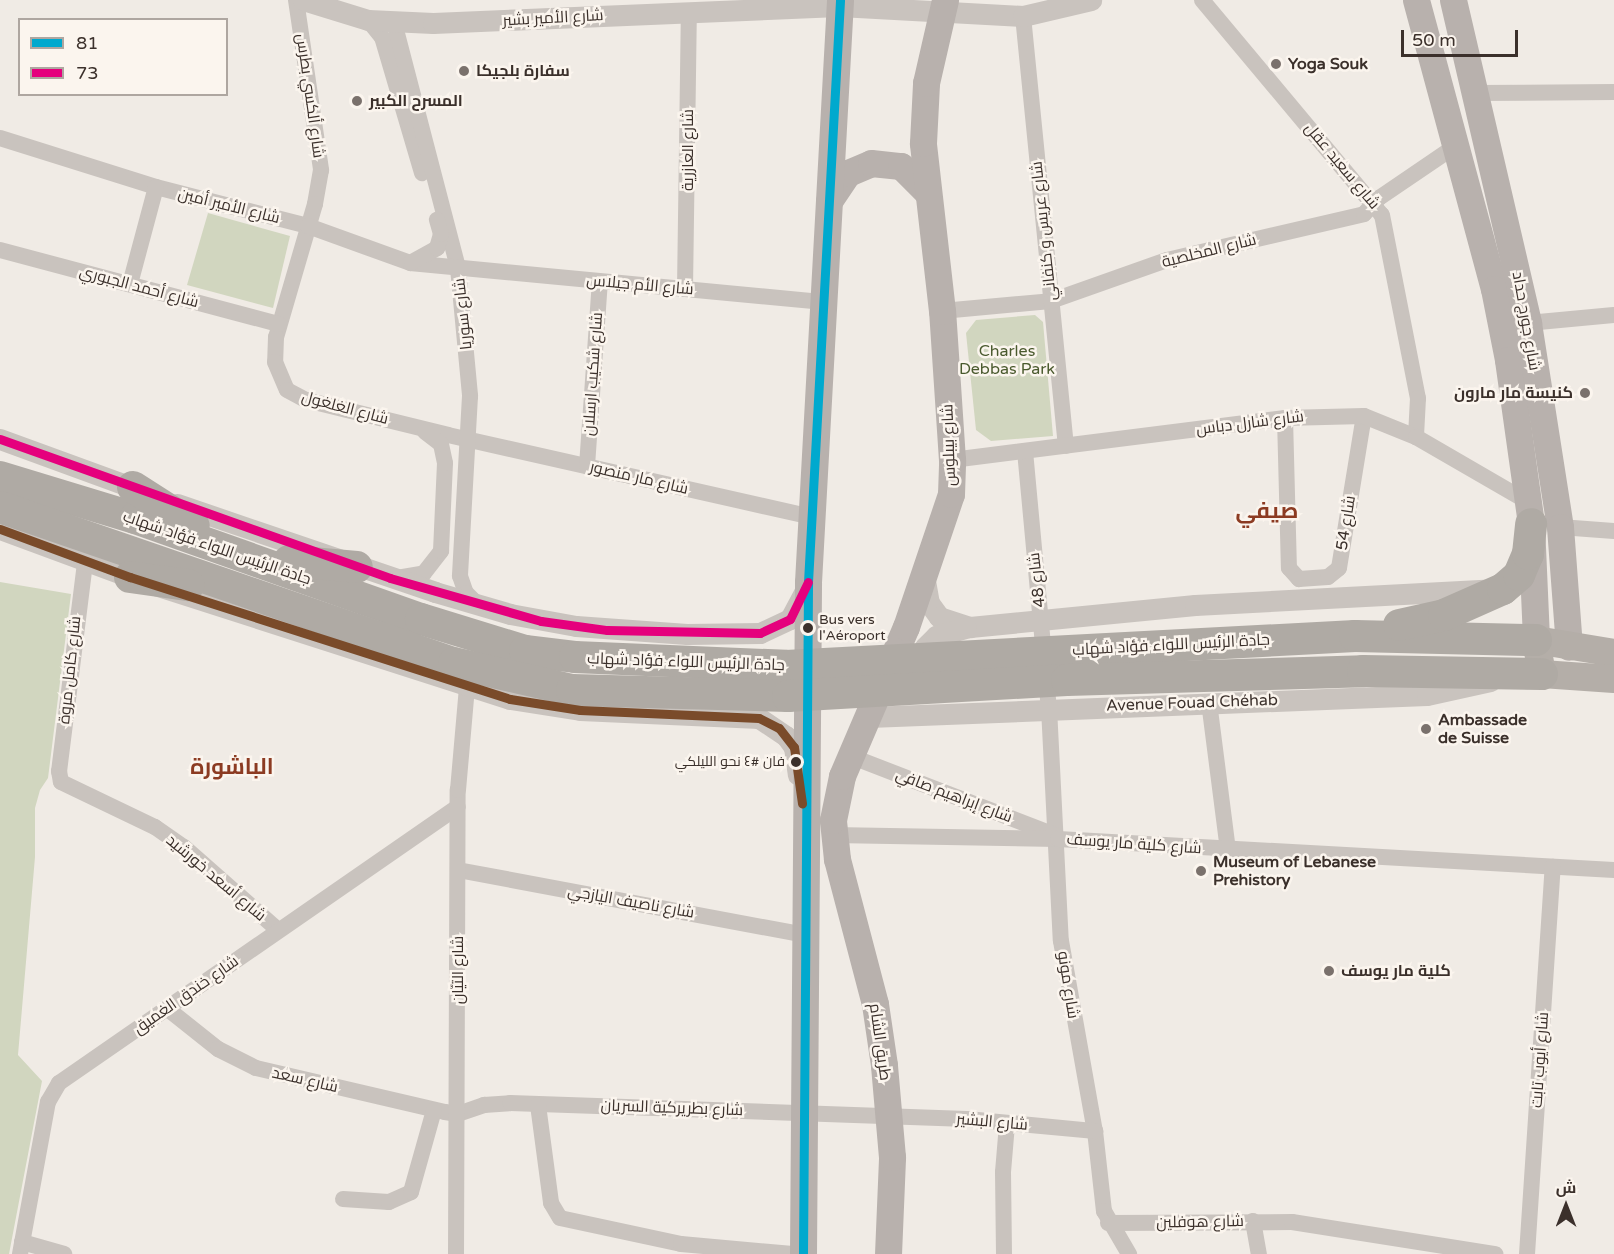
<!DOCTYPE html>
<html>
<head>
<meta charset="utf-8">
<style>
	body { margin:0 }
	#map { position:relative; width:1614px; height:1254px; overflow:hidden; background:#f0ebe5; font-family:"Varela Round",Cairo,sans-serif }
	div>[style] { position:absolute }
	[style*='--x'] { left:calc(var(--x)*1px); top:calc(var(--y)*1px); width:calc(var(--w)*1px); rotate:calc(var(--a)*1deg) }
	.green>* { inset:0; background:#d1d6bf }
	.minor>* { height:16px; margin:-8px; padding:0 8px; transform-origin:8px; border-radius:8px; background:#c9c3be }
	.tertiary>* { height:21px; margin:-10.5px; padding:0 10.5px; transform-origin:10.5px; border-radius:10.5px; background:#c9c3be }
	.primary>* { height:27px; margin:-13.5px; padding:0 13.5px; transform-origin:13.5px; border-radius:13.5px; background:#b8b1ad }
	.trunk>* { height:28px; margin:-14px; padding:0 14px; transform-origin:14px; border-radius:14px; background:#b4aea8 }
	.motorway>* { height:32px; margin:-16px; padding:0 16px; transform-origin:16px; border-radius:16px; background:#afaaa4 }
	.bus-1>* { height:9px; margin:-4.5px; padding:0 4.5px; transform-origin:4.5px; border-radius:4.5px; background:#00a9ce }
	.bus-2>* { height:9px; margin:-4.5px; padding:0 4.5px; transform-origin:4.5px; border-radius:4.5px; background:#e5007d }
	.bus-3>* { height:9px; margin:-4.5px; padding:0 4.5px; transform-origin:4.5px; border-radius:4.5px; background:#7a4b2a }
	.dots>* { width:16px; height:16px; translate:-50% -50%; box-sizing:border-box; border:3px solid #fbf5ee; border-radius:50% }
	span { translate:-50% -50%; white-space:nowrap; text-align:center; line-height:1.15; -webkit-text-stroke:5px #fbf5ee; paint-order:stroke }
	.bus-label { font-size:14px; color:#3b302b }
	.left { translate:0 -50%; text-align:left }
	.right { translate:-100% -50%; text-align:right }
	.street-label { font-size:16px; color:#3b302b }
	.poi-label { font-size:16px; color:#3b302b; font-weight:700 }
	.park-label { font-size:16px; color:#4a5a2e }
	.district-label { font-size:22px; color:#8c3b22; font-weight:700 }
	.legend { position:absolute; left:18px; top:18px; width:210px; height:78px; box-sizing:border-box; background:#fbf5ee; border:2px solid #aea6a0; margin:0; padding:8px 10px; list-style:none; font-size:18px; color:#3b302b }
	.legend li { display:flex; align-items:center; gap:12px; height:30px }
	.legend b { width:30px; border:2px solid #aea6a0 }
	.north { position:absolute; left:1536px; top:1176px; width:60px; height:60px; -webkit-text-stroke:4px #fbf5ee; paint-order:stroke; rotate:0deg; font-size:16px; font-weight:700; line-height:24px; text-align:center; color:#3b302b }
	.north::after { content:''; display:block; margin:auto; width:21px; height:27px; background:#3b302b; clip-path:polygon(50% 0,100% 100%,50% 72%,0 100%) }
	.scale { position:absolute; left:1401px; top:30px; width:117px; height:27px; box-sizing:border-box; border:3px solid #3b302b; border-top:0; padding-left:8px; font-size:18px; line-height:21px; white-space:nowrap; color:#3b302b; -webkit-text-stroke:4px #fbf5ee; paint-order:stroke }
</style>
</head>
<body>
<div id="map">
	<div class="green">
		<i style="clip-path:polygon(208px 213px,290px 236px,273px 308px,187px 285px)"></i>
		<i style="clip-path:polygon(1035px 315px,1043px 322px,1053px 436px,991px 441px,976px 430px,966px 333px,976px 320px)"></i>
		<i style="clip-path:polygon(0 582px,71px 594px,48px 778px,40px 790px,35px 808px,35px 857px,18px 1055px,42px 1081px,9px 1254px,0 1254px)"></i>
	</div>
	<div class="minor">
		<i style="--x:296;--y:0;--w:172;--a:81.6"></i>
		<i style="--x:321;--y:170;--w:35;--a:100"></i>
		<i style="--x:315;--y:204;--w:139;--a:106.3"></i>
		<i style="--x:276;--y:337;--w:25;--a:92"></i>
		<i style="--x:275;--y:362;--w:30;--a:67"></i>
		<i style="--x:287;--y:390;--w:21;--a:28"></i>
		<i style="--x:306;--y:400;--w:146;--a:13.8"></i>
		<i style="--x:448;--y:435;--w:372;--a:12.7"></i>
		<i style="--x:1202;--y:0;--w:280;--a:50.1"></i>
		<i style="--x:1382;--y:215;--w:187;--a:78.9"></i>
		<i style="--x:1418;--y:398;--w:39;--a:93"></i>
		<i style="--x:1023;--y:16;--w:432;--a:84.3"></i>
		<i style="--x:368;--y:20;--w:22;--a:51"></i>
		<i style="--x:382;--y:37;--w:142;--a:73.6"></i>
		<i style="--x:394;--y:22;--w:254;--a:75.4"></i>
		<i style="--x:458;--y:268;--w:129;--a:84.6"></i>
		<i style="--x:470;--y:396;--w:180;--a:93.2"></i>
		<i style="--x:460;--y:576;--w:18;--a:71"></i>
		<i style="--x:466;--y:593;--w:17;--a:45"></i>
		<i style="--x:1473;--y:93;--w:141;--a:-0.4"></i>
		<i style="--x:0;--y:138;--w:164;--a:17.4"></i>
		<i style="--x:156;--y:187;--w:157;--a:14.4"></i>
		<i style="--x:308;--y:226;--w:109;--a:19.9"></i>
		<i style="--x:410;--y:263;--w:413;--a:5.4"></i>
		<i style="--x:0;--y:250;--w:288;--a:14.9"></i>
		<i style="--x:412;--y:262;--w:29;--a:-29"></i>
		<i style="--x:437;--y:248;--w:15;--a:-74"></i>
		<i style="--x:441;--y:234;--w:15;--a:-106"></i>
		<i style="--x:130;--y:284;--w:100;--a:-75"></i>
		<i style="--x:685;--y:289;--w:278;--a:-89.2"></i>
		<i style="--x:942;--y:311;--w:109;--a:-5.2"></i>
		<i style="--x:1051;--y:301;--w:123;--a:-19.5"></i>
		<i style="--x:1167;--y:260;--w:202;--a:-13.1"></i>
		<i style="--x:1364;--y:214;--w:22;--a:-47"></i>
		<i style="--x:1379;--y:198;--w:94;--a:-34.2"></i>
		<i style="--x:1528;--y:323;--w:86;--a:-5.3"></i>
		<i style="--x:1285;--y:418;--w:150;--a:88.5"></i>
		<i style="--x:1289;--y:568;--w:15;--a:48"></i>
		<i style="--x:1299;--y:579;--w:29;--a:-4"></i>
		<i style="--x:1328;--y:577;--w:14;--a:-39"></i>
		<i style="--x:1339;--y:568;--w:154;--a:-80.7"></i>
		<i style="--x:1025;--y:451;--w:258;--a:84.7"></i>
		<i style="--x:1049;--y:708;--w:233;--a:87.1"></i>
		<i style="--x:1061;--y:941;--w:193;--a:79.9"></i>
		<i style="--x:1095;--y:1131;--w:81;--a:83.6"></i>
		<i style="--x:1104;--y:1211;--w:50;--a:59.8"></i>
		<i style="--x:952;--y:460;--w:336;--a:-7.2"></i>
		<i style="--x:1285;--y:418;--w:79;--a:-1.5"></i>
		<i style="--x:1364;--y:416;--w:56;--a:22"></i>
		<i style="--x:1416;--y:437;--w:129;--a:30.1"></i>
		<i style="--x:587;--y:466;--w:185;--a:-86"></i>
		<i style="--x:1560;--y:527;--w:54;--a:4.2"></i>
		<i style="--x:85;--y:563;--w:210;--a:97.1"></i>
		<i style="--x:59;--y:771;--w:11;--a:80"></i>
		<i style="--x:61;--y:782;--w:104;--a:25.6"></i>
		<i style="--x:155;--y:827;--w:35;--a:35"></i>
		<i style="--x:184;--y:847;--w:125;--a:41.4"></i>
		<i style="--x:397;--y:578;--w:27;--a:-10"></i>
		<i style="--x:424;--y:573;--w:28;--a:-52"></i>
		<i style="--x:441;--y:551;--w:88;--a:-87.4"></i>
		<i style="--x:445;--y:463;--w:19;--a:-102"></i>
		<i style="--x:441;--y:444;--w:20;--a:-143"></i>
		<i style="--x:1209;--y:702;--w:150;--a:82.7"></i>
		<i style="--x:850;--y:756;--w:220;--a:21.1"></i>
		<i style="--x:833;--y:835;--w:225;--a:1"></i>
		<i style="--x:1058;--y:839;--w:557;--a:3.19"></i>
		<i style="--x:458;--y:870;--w:353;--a:10.6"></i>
		<i style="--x:169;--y:1010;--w:63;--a:38.5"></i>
		<i style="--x:218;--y:1049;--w:42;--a:26.6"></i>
		<i style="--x:256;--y:1068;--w:194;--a:13.1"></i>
		<i style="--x:445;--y:1112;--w:13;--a:9"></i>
		<i style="--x:458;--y:1114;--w:28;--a:-19"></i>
		<i style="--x:484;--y:1105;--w:26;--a:-4"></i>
		<i style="--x:510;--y:1103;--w:457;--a:2"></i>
		<i style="--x:967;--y:1119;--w:129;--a:5.4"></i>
		<i style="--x:538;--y:1105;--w:99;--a:82.4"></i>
		<i style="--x:551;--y:1203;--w:17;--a:59"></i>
		<i style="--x:560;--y:1218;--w:124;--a:12.1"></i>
		<i style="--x:681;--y:1244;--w:112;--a:5.1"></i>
		<i style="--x:343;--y:1199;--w:46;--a:3.7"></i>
		<i style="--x:389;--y:1202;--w:24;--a:-24"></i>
		<i style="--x:411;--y:1192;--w:85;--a:-74.3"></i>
		<i style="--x:1253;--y:1221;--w:34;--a:80"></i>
		<i style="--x:1108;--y:1223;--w:184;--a:-0.3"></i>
		<i style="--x:1292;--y:1222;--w:206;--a:9"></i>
		<i style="--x:22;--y:1242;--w:44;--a:15.9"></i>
		<i style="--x:20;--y:1254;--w:155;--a:-79.6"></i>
		<i style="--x:48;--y:1102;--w:22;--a:-60"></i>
		<i style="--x:59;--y:1083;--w:485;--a:-34.7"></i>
		<i style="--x:456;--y:1254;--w:464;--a:-89.8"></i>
		<i style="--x:458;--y:790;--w:103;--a:-85"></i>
		<i style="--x:1004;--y:1254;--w:82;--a:-90.7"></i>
		<i style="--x:1003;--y:1172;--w:48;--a:-85.2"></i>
		<i style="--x:1527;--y:1254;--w:388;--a:-86.2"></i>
	</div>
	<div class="tertiary">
		<i style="--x:303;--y:0;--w:68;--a:17.1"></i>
		<i style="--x:368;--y:20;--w:65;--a:2.6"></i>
		<i style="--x:433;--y:23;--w:406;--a:-2.4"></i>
		<i style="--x:839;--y:6;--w:184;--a:3.1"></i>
		<i style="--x:1023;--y:16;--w:70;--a:-13.2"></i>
		<i style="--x:0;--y:439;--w:154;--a:20.1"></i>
		<i style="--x:177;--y:504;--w:273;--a:18.8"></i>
		<i style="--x:435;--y:592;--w:78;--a:16.3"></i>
		<i style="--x:510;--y:614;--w:67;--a:10.3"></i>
		<i style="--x:576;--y:626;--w:111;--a:4.1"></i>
		<i style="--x:687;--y:634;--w:73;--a:-0.8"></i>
		<i style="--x:760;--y:633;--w:33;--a:-25"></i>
		<i style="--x:790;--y:619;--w:34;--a:-62"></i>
		<i style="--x:0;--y:529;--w:139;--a:20.3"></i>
		<i style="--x:130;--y:577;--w:399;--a:17.8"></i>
		<i style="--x:510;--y:699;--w:71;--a:8.9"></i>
		<i style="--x:580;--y:710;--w:179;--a:2.6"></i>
		<i style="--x:759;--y:718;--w:32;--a:34"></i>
		<i style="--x:786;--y:736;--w:14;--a:54"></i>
		<i style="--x:794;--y:747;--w:28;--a:82"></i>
		<i style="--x:924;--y:575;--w:28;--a:80"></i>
		<i style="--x:929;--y:603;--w:17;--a:54"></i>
		<i style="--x:939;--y:617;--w:33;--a:18"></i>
		<i style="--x:970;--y:627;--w:226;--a:-5.6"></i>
		<i style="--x:1195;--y:605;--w:290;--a:-3"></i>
		<i style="--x:919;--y:667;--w:21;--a:-73"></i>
		<i style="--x:925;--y:647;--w:16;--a:-45"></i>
		<i style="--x:936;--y:636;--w:31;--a:-15"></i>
		<i style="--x:869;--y:717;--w:558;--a:-2.26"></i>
		<i style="--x:1427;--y:695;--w:65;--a:-12.5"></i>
	</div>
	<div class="primary">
		<i style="--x:1416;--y:0;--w:299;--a:74.9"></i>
		<i style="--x:1494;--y:289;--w:72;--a:78.8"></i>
		<i style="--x:1508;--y:360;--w:166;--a:82"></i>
		<i style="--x:1531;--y:524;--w:116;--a:87.5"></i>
		<i style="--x:1453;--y:0;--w:332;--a:76.9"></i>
		<i style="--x:1528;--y:323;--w:206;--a:81.1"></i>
		<i style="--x:1560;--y:527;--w:120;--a:85.7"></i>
		<i style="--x:829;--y:201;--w:34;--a:-56"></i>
		<i style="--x:848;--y:173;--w:25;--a:-23"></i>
		<i style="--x:871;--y:163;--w:30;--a:6"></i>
		<i style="--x:901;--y:166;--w:37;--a:45"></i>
		<i style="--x:803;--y:1254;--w:672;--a:-89.57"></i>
		<i style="--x:808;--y:582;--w:583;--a:-86.85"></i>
		<i style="--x:888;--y:1254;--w:97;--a:-87.6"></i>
		<i style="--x:892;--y:1157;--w:92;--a:-95"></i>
		<i style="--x:884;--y:1065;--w:62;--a:-98.4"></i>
		<i style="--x:875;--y:1004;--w:150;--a:-104.7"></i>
		<i style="--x:837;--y:859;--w:39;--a:-96"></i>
		<i style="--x:833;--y:820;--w:45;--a:-78.4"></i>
		<i style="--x:842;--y:776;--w:162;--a:-66.8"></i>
		<i style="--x:906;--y:627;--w:140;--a:-71.3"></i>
		<i style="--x:951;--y:494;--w:34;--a:-88"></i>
		<i style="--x:952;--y:460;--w:149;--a:-93.8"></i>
		<i style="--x:942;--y:311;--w:169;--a:-96.5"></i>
		<i style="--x:923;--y:143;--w:60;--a:-87.1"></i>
		<i style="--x:926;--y:83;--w:85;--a:-77.1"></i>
	</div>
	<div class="trunk">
		<i style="--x:1614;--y:653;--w:79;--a:-170.5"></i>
		<i style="--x:1536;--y:640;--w:35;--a:80"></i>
		<i style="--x:1542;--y:674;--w:72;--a:4"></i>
	</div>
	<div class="motorway">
		<i style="--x:0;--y:477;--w:141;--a:16.9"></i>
		<i style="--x:135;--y:518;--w:303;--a:19.5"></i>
		<i style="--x:421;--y:619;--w:109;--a:17.1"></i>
		<i style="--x:525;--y:651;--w:50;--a:6.8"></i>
		<i style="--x:575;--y:657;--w:211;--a:2.4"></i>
		<i style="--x:786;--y:666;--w:570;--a:-3.02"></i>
		<i style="--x:1355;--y:636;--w:181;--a:1.3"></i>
		<i style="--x:133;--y:487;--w:72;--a:32.6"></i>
		<i style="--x:0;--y:507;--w:480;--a:19"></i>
		<i style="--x:454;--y:663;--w:121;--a:12.9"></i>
		<i style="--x:572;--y:690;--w:216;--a:1.6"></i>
		<i style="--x:788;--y:696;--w:279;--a:-3.3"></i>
		<i style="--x:1067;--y:680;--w:296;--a:-1.7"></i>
		<i style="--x:1363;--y:671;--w:179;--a:1"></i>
		<i style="--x:289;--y:561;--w:68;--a:5"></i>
		<i style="--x:130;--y:577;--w:59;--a:7.9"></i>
		<i style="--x:1399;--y:625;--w:46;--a:-12.5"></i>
		<i style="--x:1444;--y:615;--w:64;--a:-23.8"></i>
		<i style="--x:1503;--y:589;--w:21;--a:-41"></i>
		<i style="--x:1519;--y:575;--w:23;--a:-67"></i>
		<i style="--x:1528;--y:554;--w:30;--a:-84"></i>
	</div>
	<div class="bus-1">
		<i style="--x:803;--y:1254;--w:672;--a:-89.57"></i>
		<i style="--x:808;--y:582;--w:583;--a:-86.85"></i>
	</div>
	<div class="bus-2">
		<i style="--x:0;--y:439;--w:414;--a:19.6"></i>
		<i style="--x:390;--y:578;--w:157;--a:15.9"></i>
		<i style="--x:541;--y:621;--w:67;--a:7.8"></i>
		<i style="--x:607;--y:630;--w:153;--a:1.1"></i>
		<i style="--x:760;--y:633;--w:33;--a:-25"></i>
		<i style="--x:790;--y:619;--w:41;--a:-64.1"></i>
	</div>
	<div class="bus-3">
		<i style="--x:0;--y:529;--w:139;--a:20.3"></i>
		<i style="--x:130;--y:577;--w:399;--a:17.8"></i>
		<i style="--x:510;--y:699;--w:71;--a:8.9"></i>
		<i style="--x:580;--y:710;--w:179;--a:2.6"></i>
		<i style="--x:759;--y:718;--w:22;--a:27"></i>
		<i style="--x:779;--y:728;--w:24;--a:52"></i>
		<i style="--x:794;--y:747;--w:57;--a:81.9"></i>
	</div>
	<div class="dots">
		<i style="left:1276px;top:64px;background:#7a716c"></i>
		<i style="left:464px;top:71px;background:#7a716c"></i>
		<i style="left:357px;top:101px;background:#7a716c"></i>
		<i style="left:1585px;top:393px;background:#7a716c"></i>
		<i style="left:808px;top:628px;background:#3b302b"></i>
		<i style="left:1426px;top:729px;background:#7a716c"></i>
		<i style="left:796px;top:762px;background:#3b302b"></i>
		<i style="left:1201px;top:871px;background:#7a716c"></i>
		<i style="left:1329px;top:971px;background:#7a716c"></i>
	</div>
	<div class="bus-label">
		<span class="left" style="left:819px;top:628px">Bus vers<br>l'Aéroport</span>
		<span class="right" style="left:785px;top:762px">فان #٤ نحو الليلكي</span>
	</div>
	<div class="street-label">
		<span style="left:553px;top:18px;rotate:-3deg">شارع الأمير بشير</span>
		<span style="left:310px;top:96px;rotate:82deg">شارع ألكسي بطرس</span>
		<span style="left:688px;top:150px;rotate:-90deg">شارع العازرية</span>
		<span style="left:1342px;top:166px;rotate:50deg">شارع سعيد عقل</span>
		<span style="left:229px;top:206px;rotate:14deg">شارع الأمير أمين</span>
		<span style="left:1044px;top:231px;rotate:-96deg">شارع عريس و كنفاني</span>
		<span style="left:1209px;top:251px;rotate:-14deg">شارع المخلصية</span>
		<span style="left:640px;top:285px;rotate:5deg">شارع الأم جيلاس</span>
		<span style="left:139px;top:287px;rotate:15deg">شارع أحمد الجبوري</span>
		<span style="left:463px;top:314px;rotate:-96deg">شارع سوريا</span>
		<span style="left:1526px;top:321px;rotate:80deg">شارع جورج حداد</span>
		<span style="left:593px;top:374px;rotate:-86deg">شارع شكيب ارسلان</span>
		<span style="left:345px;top:408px;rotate:15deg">شارع الغلغول</span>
		<span style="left:1250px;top:423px;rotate:-7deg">شارع شارل دباس</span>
		<span style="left:949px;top:445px;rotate:-92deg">شارع بيبلوس</span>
		<span style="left:639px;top:478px;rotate:13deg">شارع مار منصور</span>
		<span style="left:1346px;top:523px;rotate:-81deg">شارع 54</span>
		<span style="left:217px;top:548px;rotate:19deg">جادة الرئيس اللواء فؤاد شهاب</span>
		<span style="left:1037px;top:580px;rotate:-96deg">شارع 48</span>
		<span style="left:1171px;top:645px;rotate:-3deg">جادة الرئيس اللواء فؤاد شهاب</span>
		<span style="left:686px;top:662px;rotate:2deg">جادة الرئيس اللواء فؤاد شهاب</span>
		<span style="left:70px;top:670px;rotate:-84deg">شارع كامل مروة</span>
		<span style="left:1192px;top:703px;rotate:-2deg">Avenue Fouad Chéhab</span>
		<span style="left:954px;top:796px;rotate:21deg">شارع إبراهيم صافي</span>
		<span style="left:1134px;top:844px;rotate:4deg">شارع كلية مار يوسف</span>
		<span style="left:216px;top:878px;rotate:40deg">شارع أسعد خورشيد</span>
		<span style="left:631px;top:902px;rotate:10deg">شارع ناصيف اليازجي</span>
		<span style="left:458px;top:970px;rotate:-90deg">شارع التيّان</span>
		<span style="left:1068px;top:985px;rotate:81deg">شارع مونو</span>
		<span style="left:186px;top:995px;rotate:-35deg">شارع خندق الغميق</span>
		<span style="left:880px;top:1042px;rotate:82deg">طريق الشام</span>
		<span style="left:1540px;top:1060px;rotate:-86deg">شارع أيوب تابت</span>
		<span style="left:305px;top:1080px;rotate:13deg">شارع سعد</span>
		<span style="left:672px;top:1108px;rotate:2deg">شارع بطريركية السريان</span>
		<span style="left:992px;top:1122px;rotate:5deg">شارع البشير</span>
		<span style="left:1200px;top:1222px;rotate:-1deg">شارع هوفلين</span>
	</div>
	<div class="poi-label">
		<span class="left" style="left:1288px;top:64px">Yoga Souk</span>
		<span class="left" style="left:476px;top:71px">سفارة بلجيكا</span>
		<span class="left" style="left:369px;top:101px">المسرح الكبير</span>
		<span class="right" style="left:1573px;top:393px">كنيسة مار مارون</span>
		<span class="left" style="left:1438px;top:729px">Ambassade<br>de Suisse</span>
		<span class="left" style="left:1213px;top:871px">Museum of Lebanese<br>Prehistory</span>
		<span class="left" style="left:1341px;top:971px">كلية مار يوسف</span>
	</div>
	<div class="park-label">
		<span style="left:1007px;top:360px">Charles<br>Debbas Park</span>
	</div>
	<div class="district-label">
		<span style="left:1267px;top:512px">صيفي</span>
		<span style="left:232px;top:768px">الباشورة</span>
	</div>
	<ul class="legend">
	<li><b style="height:8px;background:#00a9ce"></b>81</li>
	<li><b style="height:8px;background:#e5007d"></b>73</li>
	</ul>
	<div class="north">ش</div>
	<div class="scale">50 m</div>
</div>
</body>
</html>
